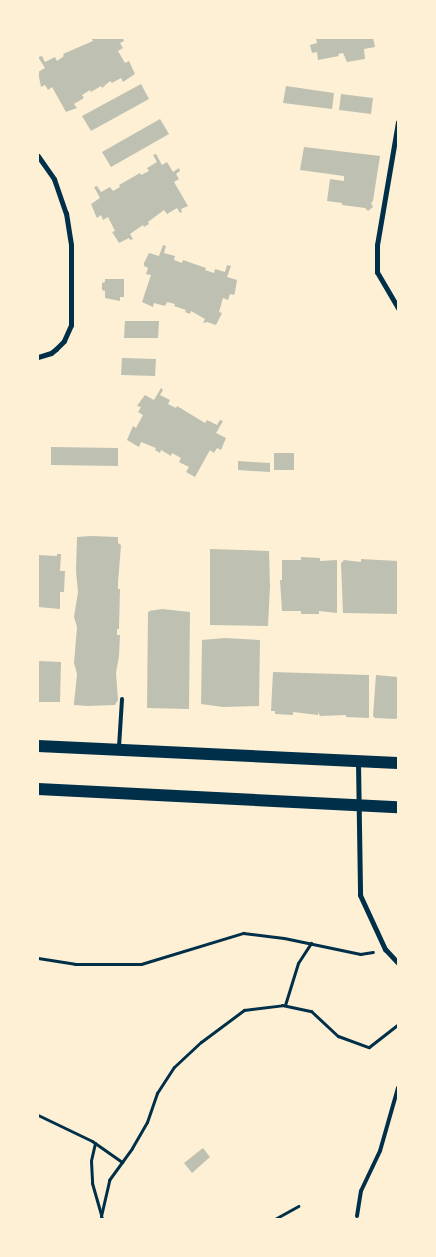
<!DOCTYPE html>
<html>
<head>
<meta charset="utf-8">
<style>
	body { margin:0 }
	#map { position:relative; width:436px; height:1257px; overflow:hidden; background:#fdf0d5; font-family:Jost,sans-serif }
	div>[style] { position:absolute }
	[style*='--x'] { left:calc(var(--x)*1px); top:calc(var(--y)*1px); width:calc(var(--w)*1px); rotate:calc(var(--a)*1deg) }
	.building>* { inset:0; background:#bec0b2 }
	.path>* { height:3px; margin:-1.5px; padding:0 1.5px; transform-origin:1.5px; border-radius:1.5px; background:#003049 }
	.service>* { height:4px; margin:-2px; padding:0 2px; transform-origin:2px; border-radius:2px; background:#003049 }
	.minor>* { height:5px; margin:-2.5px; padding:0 2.5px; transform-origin:2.5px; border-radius:2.5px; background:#003049 }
	.primary>* { height:12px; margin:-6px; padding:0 6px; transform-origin:6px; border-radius:6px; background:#003049 }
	span { translate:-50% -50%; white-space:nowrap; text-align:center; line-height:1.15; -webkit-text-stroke:4px #fdf0d5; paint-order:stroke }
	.frame { position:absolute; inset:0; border:39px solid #fdf0d5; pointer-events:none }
</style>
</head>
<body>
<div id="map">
	<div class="building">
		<i style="clip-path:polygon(91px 38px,123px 38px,124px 41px,120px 43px,123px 48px,118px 51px,125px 63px,129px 61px,135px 74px,123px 82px,121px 78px,112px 83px,110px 81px,102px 88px,101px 86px,91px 92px,90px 90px,82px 95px,84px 98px,74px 104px,77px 108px,66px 112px,52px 87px,48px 90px,45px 85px,41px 87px,38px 72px,45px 68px,38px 57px,42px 56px,45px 62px,55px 57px,57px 61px,64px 56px,63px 54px,93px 41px)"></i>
		<i style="clip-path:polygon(316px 38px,373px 38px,375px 47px,364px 49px,365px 59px,347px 62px,343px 53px,338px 54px,339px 56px,318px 60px,317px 52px,312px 53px,310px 45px,317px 43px)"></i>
		<i style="clip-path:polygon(141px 84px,149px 99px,91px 131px,82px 116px)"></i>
		<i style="clip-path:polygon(286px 86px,334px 93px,332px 109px,283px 103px)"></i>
		<i style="clip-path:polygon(341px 94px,373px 98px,371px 114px,339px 110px)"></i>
		<i style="clip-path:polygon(160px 119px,169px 134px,111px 167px,102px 152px)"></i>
		<i style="clip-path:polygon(304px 147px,380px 156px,373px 201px,371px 203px,373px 207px,368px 211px,365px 208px,342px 205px,342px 203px,327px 201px,330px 179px,344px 181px,344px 176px,300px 170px)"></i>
		<i style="clip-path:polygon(156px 154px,162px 165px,167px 162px,173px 172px,179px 168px,180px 171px,176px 174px,179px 179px,174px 182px,188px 206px,181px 209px,182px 212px,180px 213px,177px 208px,167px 214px,164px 210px,148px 222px,149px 224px,144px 227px,143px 225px,130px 234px,133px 239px,130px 240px,129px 238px,119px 243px,112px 232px,115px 231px,108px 217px,103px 220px,101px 215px,97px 218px,96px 216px,91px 204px,100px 198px,94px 187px,97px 186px,101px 192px,110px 187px,113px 191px,120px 187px,119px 185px,140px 173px,141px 175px,149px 171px,147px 168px,157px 162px,153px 155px)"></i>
		<i style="clip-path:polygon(163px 245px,166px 246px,164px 253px,175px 256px,174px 260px,182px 263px,183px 260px,206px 268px,205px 270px,214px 273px,215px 269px,225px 272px,227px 265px,231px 266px,227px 277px,237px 280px,235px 292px,234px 295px,230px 294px,228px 300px,223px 298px,219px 312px,222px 313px,216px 325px,207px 322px,203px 323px,205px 319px,191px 311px,190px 314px,185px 312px,186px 310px,174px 306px,175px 304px,167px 302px,165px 306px,154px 303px,153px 307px,142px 302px,151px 275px,146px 274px,148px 268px,144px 266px,144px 263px,149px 253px,159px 256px)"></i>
		<i style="clip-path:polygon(105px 279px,124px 279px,124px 297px,120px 297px,120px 301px,105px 298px,105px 291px,102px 290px,102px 283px,105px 282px)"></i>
		<i style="clip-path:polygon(125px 321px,159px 321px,158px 338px,124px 338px)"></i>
		<i style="clip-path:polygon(122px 358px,156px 359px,155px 376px,121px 375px)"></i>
		<i style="clip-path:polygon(161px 388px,163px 390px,160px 395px,170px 400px,168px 404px,176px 408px,177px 406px,205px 423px,207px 420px,217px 425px,220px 420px,223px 421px,216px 433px,226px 438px,221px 450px,217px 448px,214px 453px,210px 450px,195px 477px,186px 472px,189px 467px,179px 462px,181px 458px,172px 453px,171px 456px,161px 450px,160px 453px,155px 450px,156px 448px,141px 442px,139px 447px,127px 440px,133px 426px,136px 428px,143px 415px,138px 412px,141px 407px,137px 406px,139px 403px,145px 395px,154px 400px)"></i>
		<i style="clip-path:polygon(51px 447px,118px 448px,118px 466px,51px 465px)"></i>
		<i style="clip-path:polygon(274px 453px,294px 453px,294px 470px,274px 470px)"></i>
		<i style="clip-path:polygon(238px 461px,270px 463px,270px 472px,238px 470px)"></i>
		<i style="clip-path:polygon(91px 536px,118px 537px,118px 543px,121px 545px,118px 583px,118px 589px,120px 589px,119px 629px,117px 629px,117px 635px,120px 635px,119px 656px,116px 673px,118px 700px,115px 705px,88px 706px,74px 705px,74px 703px,77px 674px,74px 663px,77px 627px,74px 617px,78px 592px,76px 571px,77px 537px)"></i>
		<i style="clip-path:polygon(210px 549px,269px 551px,270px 586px,268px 626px,210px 625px)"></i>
		<i style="clip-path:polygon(57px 554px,61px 554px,60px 571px,65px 571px,64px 592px,60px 592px,60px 609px,38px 607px,38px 555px,57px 556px)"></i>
		<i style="clip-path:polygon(301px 557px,320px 558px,320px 561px,337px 560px,337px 613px,319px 611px,319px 614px,301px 614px,301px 611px,282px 611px,280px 580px,282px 580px,282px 560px,301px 560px)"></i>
		<i style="clip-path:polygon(361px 559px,398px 561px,398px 614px,343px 613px,341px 563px,344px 560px,361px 562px)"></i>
		<i style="clip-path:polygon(162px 609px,190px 612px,189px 709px,147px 708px,148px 613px,149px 611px)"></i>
		<i style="clip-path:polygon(225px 638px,260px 640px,259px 706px,223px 707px,201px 704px,202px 640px)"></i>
		<i style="clip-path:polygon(38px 661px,61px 662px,60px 702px,38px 702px)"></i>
		<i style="clip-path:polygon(273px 672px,369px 675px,369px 718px,346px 717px,346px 715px,320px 716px,318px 712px,318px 715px,293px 712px,293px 715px,275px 714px,275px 711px,271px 711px)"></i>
		<i style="clip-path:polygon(376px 675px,398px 677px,398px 717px,396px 719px,375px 718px,373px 716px)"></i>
		<i style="clip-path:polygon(203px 1148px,210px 1157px,192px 1173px,184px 1163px)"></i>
	</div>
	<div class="path">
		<i style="--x:38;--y:958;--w:37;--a:9"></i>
		<i style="--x:75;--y:964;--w:66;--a:0"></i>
		<i style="--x:141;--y:964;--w:107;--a:-16.9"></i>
		<i style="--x:243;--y:933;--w:41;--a:7"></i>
		<i style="--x:284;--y:938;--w:78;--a:11.9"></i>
		<i style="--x:360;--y:954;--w:13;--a:-9"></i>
		<i style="--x:285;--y:1005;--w:44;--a:-72.8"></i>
		<i style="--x:298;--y:963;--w:24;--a:-57"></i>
		<i style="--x:38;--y:1115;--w:60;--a:25.7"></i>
		<i style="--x:92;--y:1141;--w:37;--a:35"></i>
		<i style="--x:95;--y:1143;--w:18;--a:103"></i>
		<i style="--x:91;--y:1161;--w:22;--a:87"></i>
		<i style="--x:92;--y:1183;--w:33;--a:74"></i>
		<i style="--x:103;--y:1220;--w:4;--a:-117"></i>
		<i style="--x:101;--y:1216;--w:37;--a:-77"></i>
		<i style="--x:109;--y:1180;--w:39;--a:-54"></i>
		<i style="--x:132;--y:1148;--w:30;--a:-60"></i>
		<i style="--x:147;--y:1122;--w:31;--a:-71"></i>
		<i style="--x:157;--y:1093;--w:31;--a:-57"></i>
		<i style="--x:174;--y:1067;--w:37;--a:-43"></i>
		<i style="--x:201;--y:1042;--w:54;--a:-36.7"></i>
		<i style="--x:244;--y:1010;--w:38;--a:-7"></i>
		<i style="--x:282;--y:1005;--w:30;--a:12"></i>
		<i style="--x:311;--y:1011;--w:37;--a:43"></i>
		<i style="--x:338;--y:1036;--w:33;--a:20"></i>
		<i style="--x:369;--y:1047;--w:37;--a:-38"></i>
		<i style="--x:273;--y:1220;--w:29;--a:-29"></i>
	</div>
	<div class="service">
		<i style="--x:119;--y:747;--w:48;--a:-86.4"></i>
		<i style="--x:357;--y:1216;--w:25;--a:-81"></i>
		<i style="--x:361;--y:1191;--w:44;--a:-64.6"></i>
		<i style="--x:380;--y:1151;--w:66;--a:-74.1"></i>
	</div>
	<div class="minor">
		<i style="--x:398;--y:122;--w:125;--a:99.7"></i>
		<i style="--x:377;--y:245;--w:27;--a:90"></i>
		<i style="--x:377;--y:272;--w:42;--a:59.7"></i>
		<i style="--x:38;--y:156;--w:28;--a:55"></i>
		<i style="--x:54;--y:179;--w:36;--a:71"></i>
		<i style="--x:66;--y:213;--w:32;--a:81"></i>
		<i style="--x:71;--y:245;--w:80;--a:90"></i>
		<i style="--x:71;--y:325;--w:17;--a:114"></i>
		<i style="--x:64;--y:341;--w:11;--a:135"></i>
		<i style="--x:56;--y:349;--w:6;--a:141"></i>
		<i style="--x:51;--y:353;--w:14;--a:163"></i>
		<i style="--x:358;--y:762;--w:133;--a:89.1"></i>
		<i style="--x:360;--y:895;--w:60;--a:65.2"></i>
		<i style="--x:385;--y:949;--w:19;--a:47"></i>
	</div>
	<div class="primary">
		<i style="--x:38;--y:746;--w:360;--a:2.7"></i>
		<i style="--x:38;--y:789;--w:360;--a:2.9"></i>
	</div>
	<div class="frame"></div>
</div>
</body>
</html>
